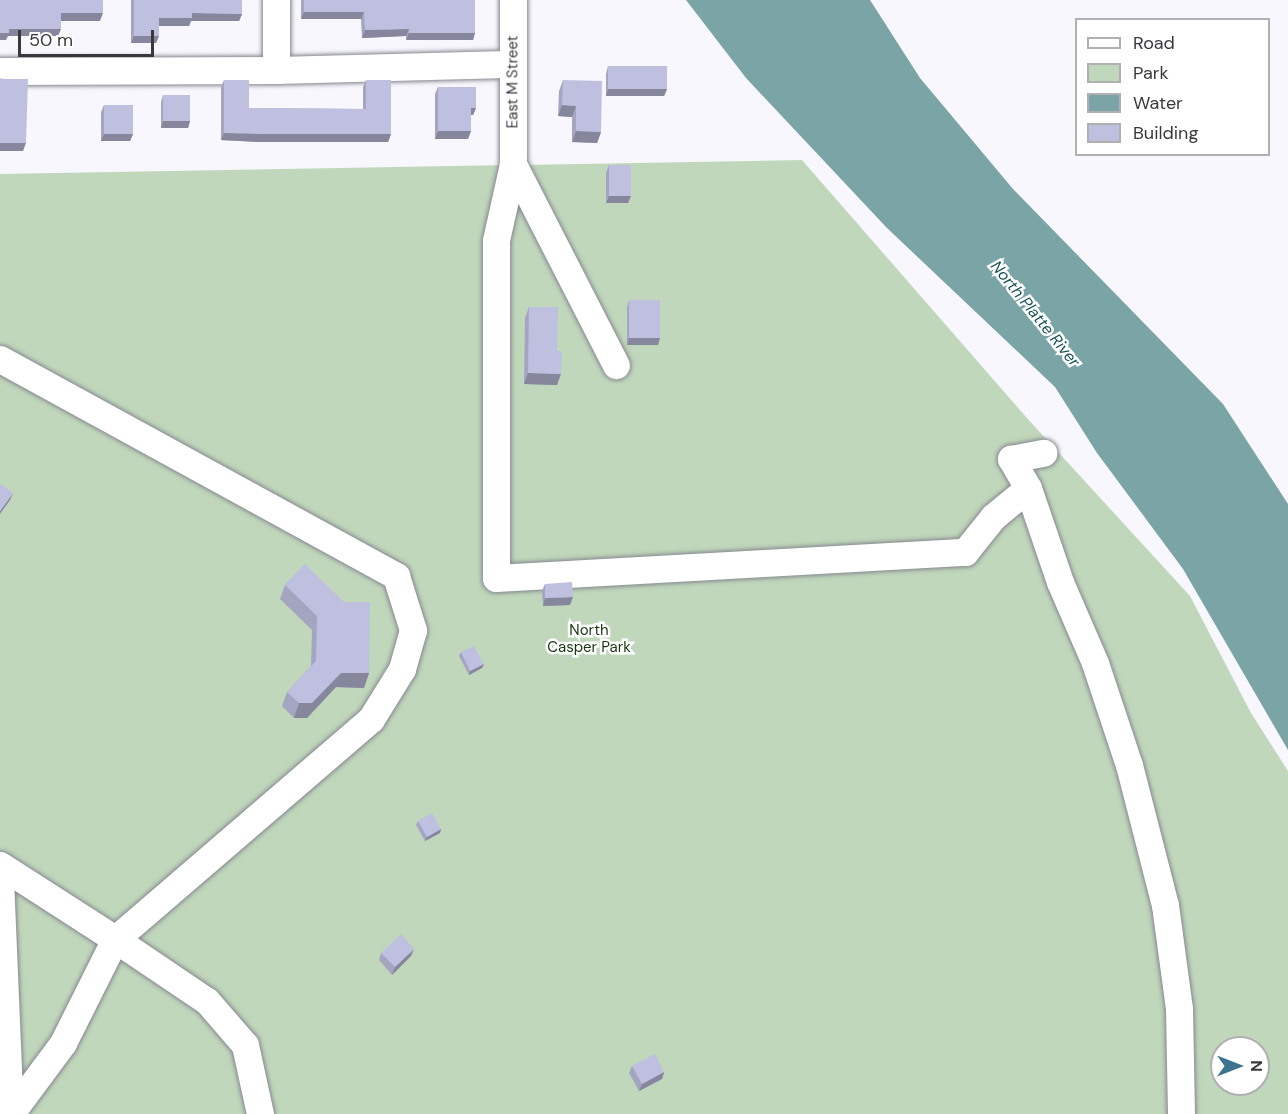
<!DOCTYPE html>
<html>
<head>
<meta charset="utf-8">
<style>
	body { margin:0 }
	#map { position:relative; width:1288px; height:1114px; overflow:hidden; background:#f7f7fd; font-family:"DM Sans",sans-serif }
	div>[style] { position:absolute }
	[style*='--x'] { left:calc(var(--x)*1px); top:calc(var(--y)*1px); width:calc(var(--w)*1px); rotate:calc(var(--a)*1deg) }
	.green>* { inset:0; background:#c0d7bb }
	.water>* { inset:0; background:#7ba4a6 }
	.roads { filter:drop-shadow(0 0 2px #878891) drop-shadow(0 0 2px #878891) }
	.minor>* { height:27px; margin:-13.5px; padding:0 13.5px; transform-origin:13.5px; border-radius:13.5px; background:#fff }
	.wall>* { inset:0; background:#a4a5c1 }
	.shaded-wall>* { inset:0; background:#86869d }
	.building>* { inset:0; background:#bfc0e0 }
	span { translate:-50% -50%; white-space:nowrap; text-align:center; line-height:1.15; -webkit-text-stroke:5px #fff; paint-order:stroke }
	.street-label { font-size:15px; color:#39393d }
	.park-label { font-size:15px; color:#173710 }
	.water-label { font-size:16px; color:#175356; font-style:italic }
	.legend { position:absolute; left:1075px; top:18px; width:195px; height:138px; box-sizing:border-box; background:#fff; border:2px solid #b0b0b1; margin:0; padding:8px 10px; list-style:none; font-size:18px; color:#39393d }
	.legend li { display:flex; align-items:center; gap:12px; height:30px }
	.legend b { width:30px; border:2px solid #b0b0b1 }
	.north { position:absolute; left:1210px; top:1036px; width:60px; height:60px; box-sizing:border-box; background:#fff; border:2px solid #b0b0b1; border-radius:50%; rotate:90deg; font-size:16px; font-weight:700; line-height:24px; text-align:center; color:#39393d }
	.north::after { content:''; display:block; margin:auto; width:21px; height:27px; background:#3b748e; clip-path:polygon(50% 0,100% 100%,50% 72%,0 100%) }
	.scale { position:absolute; left:18px; top:30px; width:136px; height:27px; box-sizing:border-box; border:3px solid #39393d; border-top:0; padding-left:8px; font-size:18px; line-height:21px; white-space:nowrap; color:#39393d; -webkit-text-stroke:4px #fff; paint-order:stroke }
</style>
</head>
<body>
<div id="map">
	<div class="green">
		<i style="clip-path:polygon(evenodd,802px 160px,1026px 417px,1190px 596px,1251px 713px,1288px 771px,1288px 1114px,0 1114px,0 174px,802px 160px,1222px 1048px,1258px 1048px,1258px 1084px,1222px 1084px,1222px 1048px)"></i>
	</div>
	<div class="water">
		<i style="clip-path:polygon(686px 0,870px 0,920px 78px,1013px 189px,1223px 404px,1288px 504px,1288px 750px,1183px 569px,1097px 453px,1055px 387px,887px 228px,746px 78px)"></i>
	</div>
	<div class="roads">
		<div class="minor">
			<i style="--x:276;--y:0;--w:70;--a:90"></i>
			<i style="--x:513;--y:0;--w:164;--a:90"></i>
			<i style="--x:513;--y:164;--w:78;--a:102.6"></i>
			<i style="--x:496;--y:240;--w:338;--a:90"></i>
			<i style="--x:496;--y:578;--w:470;--a:-3.2"></i>
			<i style="--x:965;--y:552;--w:45;--a:-51.3"></i>
			<i style="--x:993;--y:517;--w:45;--a:-39.6"></i>
			<i style="--x:1028;--y:488;--w:34;--a:-120"></i>
			<i style="--x:1011;--y:459;--w:33;--a:-11"></i>
			<i style="--x:0;--y:71;--w:276;--a:-0.2"></i>
			<i style="--x:276;--y:70;--w:236;--a:-1.5"></i>
			<i style="--x:513;--y:164;--w:226;--a:62.9"></i>
			<i style="--x:0;--y:359;--w:452;--a:28.7"></i>
			<i style="--x:396;--y:576;--w:57;--a:72.5"></i>
			<i style="--x:413;--y:630;--w:41;--a:105.8"></i>
			<i style="--x:402;--y:669;--w:59;--a:121.8"></i>
			<i style="--x:371;--y:719;--w:338;--a:139.3"></i>
			<i style="--x:115;--y:939;--w:111;--a:34"></i>
			<i style="--x:207;--y:1001;--w:58;--a:49.2"></i>
			<i style="--x:245;--y:1045;--w:71;--a:77.7"></i>
			<i style="--x:1028;--y:488;--w:99;--a:71.2"></i>
			<i style="--x:1060;--y:582;--w:88;--a:66.6"></i>
			<i style="--x:1095;--y:663;--w:108;--a:71.6"></i>
			<i style="--x:1129;--y:765;--w:145;--a:75.6"></i>
			<i style="--x:1165;--y:905;--w:105;--a:82.3"></i>
			<i style="--x:1179;--y:1009;--w:105;--a:88.9"></i>
			<i style="--x:0;--y:865;--w:137;--a:32.8"></i>
			<i style="--x:115;--y:939;--w:116;--a:116.6"></i>
			<i style="--x:63;--y:1043;--w:87;--a:126.6"></i>
			<i style="--x:0;--y:878;--w:236;--a:87.6"></i>
		</div>
	</div>
	<div class="wall">
		<i style="clip-path:polygon(131px 0,242px 0,242px 14px,239px 21px,191px 21px,189px 26px,159px 26px,159px 36px,156px 43px,131px 43px)"></i>
		<i style="clip-path:polygon(301px 0,475px 0,475px 33px,473px 40px,406px 40px,406px 36px,362px 38px,361px 19px,301px 19px)"></i>
		<i style="clip-path:polygon(608px 66px,667px 89px,664px 96px,606px 96px,606px 74px)"></i>
		<i style="clip-path:polygon(224px 80px,249px 108px,363px 109px,363px 87px,366px 80px,391px 134px,388px 142px,259px 142px,221px 140px,221px 87px)"></i>
		<i style="clip-path:polygon(563px 80px,601px 132px,597px 143px,572px 142px,572px 117px,558px 116px,559px 91px)"></i>
		<i style="clip-path:polygon(438px 87px,476px 108px,473px 115px,471px 115px,471px 131px,468px 139px,435px 139px,435px 94px)"></i>
		<i style="clip-path:polygon(163px 95px,190px 121px,188px 128px,161px 128px,161px 102px)"></i>
		<i style="clip-path:polygon(104px 105px,133px 134px,130px 141px,101px 141px,101px 112px)"></i>
		<i style="clip-path:polygon(609px 165px,631px 196px,628px 203px,606px 203px,606px 173px)"></i>
		<i style="clip-path:polygon(629px 300px,660px 338px,658px 345px,627px 345px,627px 308px)"></i>
		<i style="clip-path:polygon(529px 307px,557px 351px,557px 385px,524px 384px,525px 318px)"></i>
		<i style="clip-path:polygon(305px 564px,369px 673px,364px 688px,336px 687px,307px 718px,294px 718px,282px 706px,287px 692px,311px 666px,312px 630px,280px 599px,285px 585px)"></i>
		<i style="clip-path:polygon(545px 584px,570px 605px,543px 606px,542px 591px)"></i>
		<i style="clip-path:polygon(461px 652px,484px 664px,482px 668px,469px 675px,459px 656px)"></i>
		<i style="clip-path:polygon(418px 821px,441px 829px,440px 833px,425px 841px,416px 825px)"></i>
		<i style="clip-path:polygon(381px 953px,411px 956px,392px 975px,379px 960px)"></i>
		<i style="clip-path:polygon(632px 1066px,664px 1072px,662px 1079px,639px 1091px,629px 1073px)"></i>
	</div>
	<div class="shaded-wall">
		<i style="clip-path:polygon(304px 12px,364px 12px,361px 19px,301px 19px)"></i>
		<i style="clip-path:polygon(61px 13px,103px 13px,100px 21px,58px 21px)"></i>
		<i style="clip-path:polygon(192px 13px,242px 14px,239px 21px,191px 21px,189px 26px,156px 26px,159px 18px)"></i>
		<i style="clip-path:polygon(9px 29px,61px 29px,58px 36px,8px 36px,6px 40px,0 40px,0 33px)"></i>
		<i style="clip-path:polygon(409px 29px,406px 36px,362px 38px,365px 30px)"></i>
		<i style="clip-path:polygon(409px 33px,475px 33px,473px 40px,406px 40px)"></i>
		<i style="clip-path:polygon(134px 36px,159px 36px,156px 43px,131px 43px)"></i>
		<i style="clip-path:polygon(608px 89px,667px 89px,664px 96px,606px 96px)"></i>
		<i style="clip-path:polygon(562px 105px,576px 106px,572px 117px,558px 116px)"></i>
		<i style="clip-path:polygon(471px 108px,476px 108px,473px 115px,468px 115px)"></i>
		<i style="clip-path:polygon(163px 121px,190px 121px,188px 128px,161px 128px)"></i>
		<i style="clip-path:polygon(438px 131px,471px 131px,468px 139px,435px 139px)"></i>
		<i style="clip-path:polygon(576px 131px,601px 132px,597px 143px,572px 142px)"></i>
		<i style="clip-path:polygon(224px 133px,391px 134px,388px 142px,259px 142px,221px 140px)"></i>
		<i style="clip-path:polygon(104px 134px,133px 134px,130px 141px,101px 141px)"></i>
		<i style="clip-path:polygon(0 143px,26px 143px,23px 151px,0 151px)"></i>
		<i style="clip-path:polygon(609px 196px,631px 196px,628px 203px,606px 203px)"></i>
		<i style="clip-path:polygon(629px 338px,660px 338px,658px 345px,627px 345px)"></i>
		<i style="clip-path:polygon(528px 373px,561px 374px,557px 385px,524px 384px)"></i>
		<i style="clip-path:polygon(13px 493px,10px 500px,0 514px,0 511px)"></i>
		<i style="clip-path:polygon(573px 597px,570px 605px,543px 606px,545px 598px)"></i>
		<i style="clip-path:polygon(484px 664px,482px 668px,469px 675px,470px 671px)"></i>
		<i style="clip-path:polygon(341px 673px,369px 673px,364px 688px,336px 687px,307px 718px,294px 718px,299px 703px)"></i>
		<i style="clip-path:polygon(441px 829px,440px 833px,425px 841px,427px 837px)"></i>
		<i style="clip-path:polygon(414px 949px,411px 956px,392px 975px,395px 967px)"></i>
		<i style="clip-path:polygon(664px 1072px,662px 1079px,639px 1091px,642px 1084px)"></i>
	</div>
	<div class="building">
		<i style="clip-path:polygon(0 0,103px 0,103px 13px,61px 13px,61px 29px,9px 29px,9px 33px,0 33px)"></i>
		<i style="clip-path:polygon(134px 0,242px 0,242px 14px,192px 13px,192px 18px,159px 18px,159px 36px,134px 36px)"></i>
		<i style="clip-path:polygon(304px 0,475px 0,475px 33px,409px 33px,409px 29px,365px 30px,364px 12px,304px 12px)"></i>
		<i style="clip-path:polygon(608px 66px,667px 66px,667px 89px,608px 89px)"></i>
		<i style="clip-path:polygon(0 78px,3px 79px,28px 79px,26px 143px,0 143px)"></i>
		<i style="clip-path:polygon(224px 80px,249px 80px,249px 108px,366px 109px,366px 80px,391px 80px,391px 134px,262px 134px,224px 133px)"></i>
		<i style="clip-path:polygon(563px 80px,602px 81px,601px 132px,576px 131px,576px 106px,562px 105px)"></i>
		<i style="clip-path:polygon(438px 87px,476px 87px,476px 108px,471px 108px,471px 131px,438px 131px)"></i>
		<i style="clip-path:polygon(163px 95px,190px 95px,190px 121px,163px 121px)"></i>
		<i style="clip-path:polygon(104px 105px,133px 105px,133px 134px,104px 134px)"></i>
		<i style="clip-path:polygon(609px 165px,631px 165px,631px 196px,609px 196px)"></i>
		<i style="clip-path:polygon(629px 300px,660px 300px,660px 338px,629px 338px)"></i>
		<i style="clip-path:polygon(529px 307px,558px 307px,557px 351px,562px 351px,561px 374px,528px 373px)"></i>
		<i style="clip-path:polygon(0 484px,13px 493px,0 511px)"></i>
		<i style="clip-path:polygon(305px 564px,344px 602px,370px 602px,369px 673px,341px 673px,312px 703px,299px 703px,287px 692px,316px 661px,317px 616px,285px 585px)"></i>
		<i style="clip-path:polygon(572px 582px,573px 597px,545px 598px,545px 584px)"></i>
		<i style="clip-path:polygon(474px 646px,484px 664px,470px 671px,461px 652px)"></i>
		<i style="clip-path:polygon(432px 813px,441px 829px,427px 837px,418px 821px)"></i>
		<i style="clip-path:polygon(401px 934px,414px 949px,395px 967px,381px 953px)"></i>
		<i style="clip-path:polygon(655px 1054px,664px 1072px,642px 1084px,632px 1066px)"></i>
	</div>
	<div class="street-label">
		<span style="left:513px;top:82px;rotate:-90deg">East M Street</span>
	</div>
	<div class="park-label">
		<span style="left:589px;top:639px">North<br>Casper Park</span>
	</div>
	<div class="water-label">
		<span style="left:1035px;top:314px;rotate:51deg">North Platte River</span>
	</div>
	<ul class="legend">
	<li><b style="height:8px;background:#fff"></b>Road</li>
	<li><b style="height:16px;background:#c0d7bb"></b>Park</li>
	<li><b style="height:16px;background:#7ba4a6"></b>Water</li>
	<li><b style="height:16px;background:#bfc0e0"></b>Building</li>
	</ul>
	<div class="north">N</div>
	<div class="scale">50 m</div>
</div>
</body>
</html>
